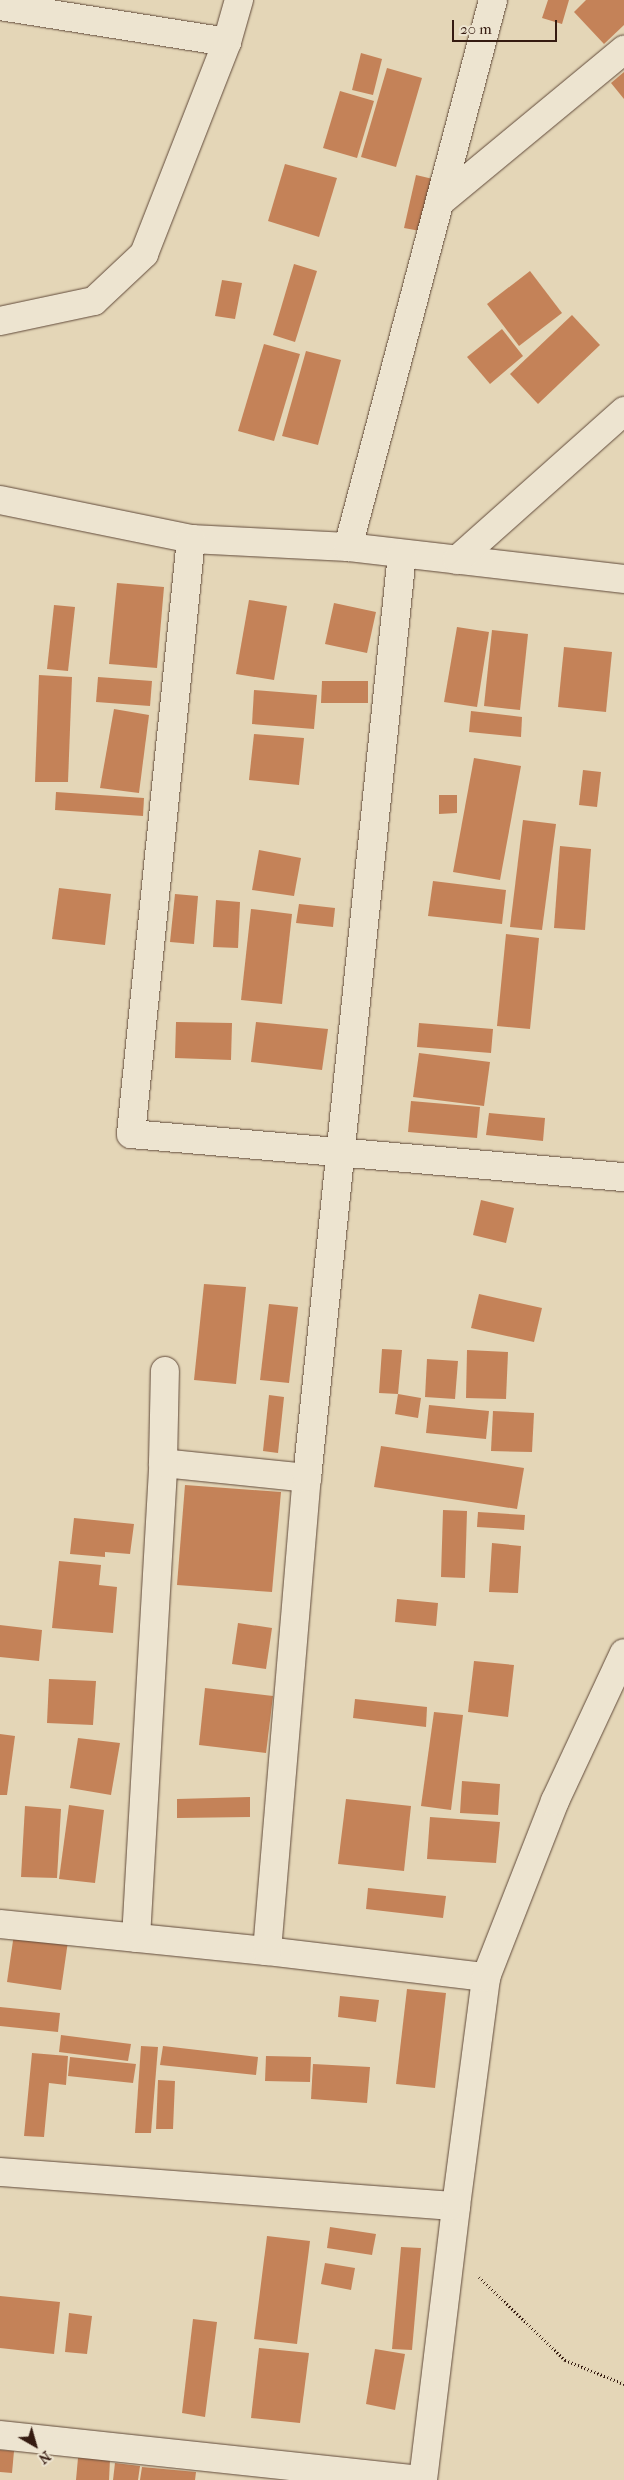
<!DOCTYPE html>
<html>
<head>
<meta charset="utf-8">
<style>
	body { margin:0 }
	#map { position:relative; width:624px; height:2480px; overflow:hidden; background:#e4d6b7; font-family:"IM FELL French Canon",serif }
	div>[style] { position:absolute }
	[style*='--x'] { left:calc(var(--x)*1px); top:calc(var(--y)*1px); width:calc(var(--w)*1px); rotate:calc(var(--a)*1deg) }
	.building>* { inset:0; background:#c48258 }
	.path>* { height:3px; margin-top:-1.5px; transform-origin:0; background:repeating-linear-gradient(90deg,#351b11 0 1px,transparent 0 3.5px) }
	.roads { filter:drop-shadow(0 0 1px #614a3a) drop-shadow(0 0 1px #614a3a) }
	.minor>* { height:28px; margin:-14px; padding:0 14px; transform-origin:14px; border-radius:14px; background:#ede4d0 }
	span { translate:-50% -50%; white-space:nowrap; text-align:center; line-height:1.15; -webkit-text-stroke:4.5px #ede4d0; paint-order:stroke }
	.north { position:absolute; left:10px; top:2420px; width:50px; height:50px; -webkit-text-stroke:4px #ede4d0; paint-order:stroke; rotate:142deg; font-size:14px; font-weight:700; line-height:20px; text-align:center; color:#351b11 }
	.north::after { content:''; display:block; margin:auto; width:18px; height:22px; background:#351b11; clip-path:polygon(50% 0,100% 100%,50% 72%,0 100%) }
	.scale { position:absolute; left:452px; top:20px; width:105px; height:22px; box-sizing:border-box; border:2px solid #351b11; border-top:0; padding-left:6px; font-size:15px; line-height:18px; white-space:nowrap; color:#351b11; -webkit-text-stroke:4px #ede4d0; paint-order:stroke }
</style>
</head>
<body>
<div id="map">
	<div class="building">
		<i style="clip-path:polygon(548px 0,569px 0,562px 24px,542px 18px)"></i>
		<i style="clip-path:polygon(586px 0,624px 0,624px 25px,604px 44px,574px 12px)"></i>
		<i style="clip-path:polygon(361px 53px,382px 59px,373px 95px,352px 90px)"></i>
		<i style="clip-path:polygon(387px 68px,422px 78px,396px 167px,361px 157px)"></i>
		<i style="clip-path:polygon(624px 72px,624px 99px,611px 83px)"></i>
		<i style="clip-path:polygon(340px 91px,374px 101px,357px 158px,323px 148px)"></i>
		<i style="clip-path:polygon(285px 164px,337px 178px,319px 237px,268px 221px)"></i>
		<i style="clip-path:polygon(416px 175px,433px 179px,420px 231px,404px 228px)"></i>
		<i style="clip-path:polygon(294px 264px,317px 271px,295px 342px,273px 335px)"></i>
		<i style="clip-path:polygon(530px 271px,562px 313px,519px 346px,487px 304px)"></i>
		<i style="clip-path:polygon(222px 280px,242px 283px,235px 319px,215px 316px)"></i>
		<i style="clip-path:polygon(572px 315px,600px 345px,538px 404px,510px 374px)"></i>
		<i style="clip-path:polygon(502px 329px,523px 356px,490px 384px,467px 357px)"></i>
		<i style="clip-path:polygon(264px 344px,300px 354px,274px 441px,238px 431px)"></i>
		<i style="clip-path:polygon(306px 351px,341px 360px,318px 445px,282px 436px)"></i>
		<i style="clip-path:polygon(117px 583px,164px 587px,157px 668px,109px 664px)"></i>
		<i style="clip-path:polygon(249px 600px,287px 606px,274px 680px,236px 674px)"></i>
		<i style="clip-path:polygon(334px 603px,376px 612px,367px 653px,325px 644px)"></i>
		<i style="clip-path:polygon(54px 605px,75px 607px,68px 671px,47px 669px)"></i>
		<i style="clip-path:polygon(457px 627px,489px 632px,477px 707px,444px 702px)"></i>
		<i style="clip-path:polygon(492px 630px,528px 634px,520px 710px,484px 706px)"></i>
		<i style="clip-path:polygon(564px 647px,612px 652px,606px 712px,558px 707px)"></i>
		<i style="clip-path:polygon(39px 675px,72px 677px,68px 782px,35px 782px)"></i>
		<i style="clip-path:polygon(98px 677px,152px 681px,150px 706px,96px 702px)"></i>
		<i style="clip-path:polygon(322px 681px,368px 681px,368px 703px,321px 703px)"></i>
		<i style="clip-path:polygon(254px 690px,317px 695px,314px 729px,252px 724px)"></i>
		<i style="clip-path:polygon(114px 709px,149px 715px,139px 793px,100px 788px)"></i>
		<i style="clip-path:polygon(471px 711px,522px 717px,521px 737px,469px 732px)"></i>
		<i style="clip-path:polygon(254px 734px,304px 738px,299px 785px,249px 780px)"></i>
		<i style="clip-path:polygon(474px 758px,521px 766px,500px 880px,453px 872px)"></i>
		<i style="clip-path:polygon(583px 770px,601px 772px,597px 807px,579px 805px)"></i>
		<i style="clip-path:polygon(56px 792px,144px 798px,143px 816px,55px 810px)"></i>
		<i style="clip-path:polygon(439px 795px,457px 795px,457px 813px,439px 814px)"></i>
		<i style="clip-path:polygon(523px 820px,556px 824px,542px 930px,510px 927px)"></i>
		<i style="clip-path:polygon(560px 846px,591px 849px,585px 930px,554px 928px)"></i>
		<i style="clip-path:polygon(259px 850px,301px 858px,294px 896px,252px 890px)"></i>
		<i style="clip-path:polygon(433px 881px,506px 890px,502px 924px,428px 916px)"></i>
		<i style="clip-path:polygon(59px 888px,111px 894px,105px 945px,52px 939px)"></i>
		<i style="clip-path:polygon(175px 894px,198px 896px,194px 944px,170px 942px)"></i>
		<i style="clip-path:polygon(216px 900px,240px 902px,238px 948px,213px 947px)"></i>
		<i style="clip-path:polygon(299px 904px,335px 908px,333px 927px,296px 923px)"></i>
		<i style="clip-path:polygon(251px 909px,292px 914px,282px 1004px,241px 1000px)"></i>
		<i style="clip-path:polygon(506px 934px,539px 938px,530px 1029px,497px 1026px)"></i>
		<i style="clip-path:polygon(176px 1022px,232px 1023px,231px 1060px,175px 1058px)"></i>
		<i style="clip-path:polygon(256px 1022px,328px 1029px,322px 1070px,251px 1062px)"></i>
		<i style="clip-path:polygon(419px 1023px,493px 1029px,491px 1053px,417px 1047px)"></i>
		<i style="clip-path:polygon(419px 1053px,490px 1062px,484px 1106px,413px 1097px)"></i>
		<i style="clip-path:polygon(411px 1101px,480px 1107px,477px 1138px,408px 1132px)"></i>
		<i style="clip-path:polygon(489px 1113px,545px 1118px,543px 1141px,486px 1135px)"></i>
		<i style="clip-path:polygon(481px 1200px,514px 1208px,506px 1243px,473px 1235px)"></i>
		<i style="clip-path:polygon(204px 1284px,246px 1287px,236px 1384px,194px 1380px)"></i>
		<i style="clip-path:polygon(479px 1294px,542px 1308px,534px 1342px,471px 1328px)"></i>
		<i style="clip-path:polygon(269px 1304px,298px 1307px,289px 1383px,260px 1380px)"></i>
		<i style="clip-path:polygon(382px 1349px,402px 1350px,398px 1394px,421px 1398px,418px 1418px,395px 1414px,398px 1394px,379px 1393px)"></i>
		<i style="clip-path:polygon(467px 1350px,508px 1352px,506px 1399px,466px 1398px)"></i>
		<i style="clip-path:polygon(427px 1359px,458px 1361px,455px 1399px,425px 1397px)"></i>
		<i style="clip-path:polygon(269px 1395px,284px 1397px,278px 1453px,263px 1451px)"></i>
		<i style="clip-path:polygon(429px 1405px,489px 1411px,486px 1439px,426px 1433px)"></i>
		<i style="clip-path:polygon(493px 1411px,534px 1413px,532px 1452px,491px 1451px)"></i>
		<i style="clip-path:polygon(381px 1446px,524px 1468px,517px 1509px,374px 1487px)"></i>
		<i style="clip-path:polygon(185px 1485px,281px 1492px,272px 1592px,177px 1585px)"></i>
		<i style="clip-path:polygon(443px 1510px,467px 1511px,465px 1578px,441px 1577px)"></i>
		<i style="clip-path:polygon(478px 1512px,525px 1515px,524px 1530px,477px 1527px)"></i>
		<i style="clip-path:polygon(74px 1518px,134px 1524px,130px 1554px,105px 1552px,105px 1557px,70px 1554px)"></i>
		<i style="clip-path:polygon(492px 1543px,521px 1546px,518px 1593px,489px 1592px)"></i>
		<i style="clip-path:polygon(59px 1561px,101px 1565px,99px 1585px,117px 1587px,113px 1633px,52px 1628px)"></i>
		<i style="clip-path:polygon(397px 1599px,438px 1603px,436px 1626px,395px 1622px)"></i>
		<i style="clip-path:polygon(238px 1623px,272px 1628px,266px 1669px,232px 1664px)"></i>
		<i style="clip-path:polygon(0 1625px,42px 1630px,39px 1661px,0 1657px)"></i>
		<i style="clip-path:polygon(474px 1661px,514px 1665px,508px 1717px,468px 1712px)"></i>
		<i style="clip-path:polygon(49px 1679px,96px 1681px,93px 1725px,47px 1723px)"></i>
		<i style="clip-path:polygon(205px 1688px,273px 1696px,266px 1753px,199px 1745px)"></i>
		<i style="clip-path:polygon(355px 1699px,427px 1707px,426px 1727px,353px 1718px)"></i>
		<i style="clip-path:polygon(434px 1712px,463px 1715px,451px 1810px,421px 1806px)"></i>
		<i style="clip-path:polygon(0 1734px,15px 1736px,7px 1795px,0 1795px)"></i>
		<i style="clip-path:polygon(78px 1738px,120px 1743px,111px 1795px,70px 1788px)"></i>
		<i style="clip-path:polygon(462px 1781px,500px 1784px,498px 1815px,460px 1813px)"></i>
		<i style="clip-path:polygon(250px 1797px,250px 1817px,177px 1818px,177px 1799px)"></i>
		<i style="clip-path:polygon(346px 1799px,411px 1806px,404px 1871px,338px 1864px)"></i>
		<i style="clip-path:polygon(69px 1805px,104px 1810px,95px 1883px,59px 1879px)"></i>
		<i style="clip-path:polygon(25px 1806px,61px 1809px,57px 1878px,21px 1877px)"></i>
		<i style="clip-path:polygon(430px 1817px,500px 1822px,496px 1863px,427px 1859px)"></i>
		<i style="clip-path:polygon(368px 1888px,446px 1896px,443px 1918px,366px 1909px)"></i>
		<i style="clip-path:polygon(15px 1927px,69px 1934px,61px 1990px,7px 1982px)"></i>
		<i style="clip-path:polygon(407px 1989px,446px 1993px,435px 2088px,396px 2084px)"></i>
		<i style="clip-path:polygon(340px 1996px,379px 2000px,376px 2022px,338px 2017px)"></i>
		<i style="clip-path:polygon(0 2007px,60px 2013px,58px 2032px,0 2026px)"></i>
		<i style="clip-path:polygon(61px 2035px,131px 2044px,128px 2061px,59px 2052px)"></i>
		<i style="clip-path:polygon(141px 2046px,158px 2047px,151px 2133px,135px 2133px)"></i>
		<i style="clip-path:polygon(163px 2046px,258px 2057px,256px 2075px,160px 2065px)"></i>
		<i style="clip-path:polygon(32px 2053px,68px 2056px,66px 2085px,49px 2083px,44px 2137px,24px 2136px)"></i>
		<i style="clip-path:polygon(266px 2056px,311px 2057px,310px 2082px,265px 2081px)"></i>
		<i style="clip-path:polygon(70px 2057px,136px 2064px,133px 2083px,68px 2076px)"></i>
		<i style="clip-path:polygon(313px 2064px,370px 2067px,367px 2103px,311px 2099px)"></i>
		<i style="clip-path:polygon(158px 2080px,175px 2081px,173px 2129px,156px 2129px)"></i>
		<i style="clip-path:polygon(330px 2227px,376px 2234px,372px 2255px,327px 2248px)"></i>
		<i style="clip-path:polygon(267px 2236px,310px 2241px,297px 2344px,254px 2339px)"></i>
		<i style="clip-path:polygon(401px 2247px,421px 2248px,412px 2350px,392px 2349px)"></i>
		<i style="clip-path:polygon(325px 2263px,355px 2268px,351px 2290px,321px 2284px)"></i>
		<i style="clip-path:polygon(0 2296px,60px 2302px,54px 2354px,0 2348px)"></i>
		<i style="clip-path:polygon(69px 2313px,92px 2316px,87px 2354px,65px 2352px)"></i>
		<i style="clip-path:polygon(193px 2319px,217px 2322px,205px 2417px,182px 2413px)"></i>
		<i style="clip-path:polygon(259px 2348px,309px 2353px,300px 2423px,251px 2418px)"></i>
		<i style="clip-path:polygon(375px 2349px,405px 2354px,395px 2410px,366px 2404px)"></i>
		<i style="clip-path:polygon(0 2450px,14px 2451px,12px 2473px,0 2472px)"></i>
		<i style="clip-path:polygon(78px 2458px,110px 2459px,109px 2480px,76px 2480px)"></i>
		<i style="clip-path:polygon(115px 2463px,140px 2466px,138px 2480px,113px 2480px)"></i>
		<i style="clip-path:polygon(142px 2467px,196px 2472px,195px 2480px,140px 2480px)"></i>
	</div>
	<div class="path">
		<i style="--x:479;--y:2277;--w:120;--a:44"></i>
		<i style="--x:565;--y:2360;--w:64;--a:22.1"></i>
	</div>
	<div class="roads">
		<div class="minor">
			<i style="--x:0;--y:6;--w:230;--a:9"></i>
			<i style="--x:440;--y:202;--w:239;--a:-39.6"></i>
			<i style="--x:0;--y:321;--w:96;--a:-12"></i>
			<i style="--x:94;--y:301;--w:69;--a:-43.2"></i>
			<i style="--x:144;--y:254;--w:228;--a:-68.6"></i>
			<i style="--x:227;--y:42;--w:44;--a:-74.1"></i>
			<i style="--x:0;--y:500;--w:195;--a:11.5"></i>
			<i style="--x:191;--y:539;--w:157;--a:2.9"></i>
			<i style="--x:348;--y:547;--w:278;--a:6.6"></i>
			<i style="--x:191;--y:539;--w:598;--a:95.76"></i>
			<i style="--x:131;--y:1134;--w:495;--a:5"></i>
			<i style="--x:348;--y:547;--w:566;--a:-75.15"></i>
			<i style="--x:457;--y:560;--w:224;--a:-41.7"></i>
			<i style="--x:163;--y:1463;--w:145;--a:5.9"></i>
			<i style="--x:0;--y:1924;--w:268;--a:5.8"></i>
			<i style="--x:267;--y:1951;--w:221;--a:6.8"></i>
			<i style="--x:136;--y:1938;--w:476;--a:-86.7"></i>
			<i style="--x:163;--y:1463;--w:92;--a:-88.8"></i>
			<i style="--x:267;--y:1951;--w:475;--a:-85.2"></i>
			<i style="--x:307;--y:1478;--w:929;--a:-84.13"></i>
			<i style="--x:0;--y:2172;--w:457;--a:4.3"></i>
			<i style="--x:0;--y:2435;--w:425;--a:6.1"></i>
			<i style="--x:423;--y:2480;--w:276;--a:-83.1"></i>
			<i style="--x:456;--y:2206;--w:231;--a:-82.5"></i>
			<i style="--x:486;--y:1977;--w:189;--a:-68.6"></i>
			<i style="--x:555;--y:1801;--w:163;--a:-65"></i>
		</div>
	</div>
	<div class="north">N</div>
	<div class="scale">20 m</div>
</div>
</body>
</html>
